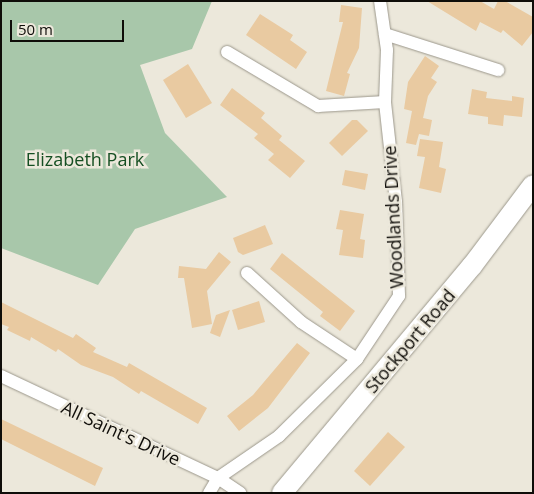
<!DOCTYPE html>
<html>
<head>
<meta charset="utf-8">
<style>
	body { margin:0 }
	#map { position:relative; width:534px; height:494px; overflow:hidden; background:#ece8db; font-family:"Open Sans",sans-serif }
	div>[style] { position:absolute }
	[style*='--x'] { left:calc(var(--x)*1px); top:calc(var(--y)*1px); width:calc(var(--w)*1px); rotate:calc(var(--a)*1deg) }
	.green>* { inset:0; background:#a8c7aa }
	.building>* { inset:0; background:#e9caa1 }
	.roads { filter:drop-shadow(0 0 1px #9b978b) drop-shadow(0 0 1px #9b978b) }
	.minor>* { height:12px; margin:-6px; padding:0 6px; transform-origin:6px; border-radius:6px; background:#fff }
	.primary>* { height:20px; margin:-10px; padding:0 10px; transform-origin:10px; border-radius:10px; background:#fff }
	span { translate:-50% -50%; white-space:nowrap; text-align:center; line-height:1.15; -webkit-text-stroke:5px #ece8db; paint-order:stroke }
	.park-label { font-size:18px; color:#154f22 }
	.street-label { font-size:18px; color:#0f0d09 }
	.frame { position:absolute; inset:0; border:2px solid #0f0d09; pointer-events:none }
	.scale { position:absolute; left:10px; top:20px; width:114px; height:22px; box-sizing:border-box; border:2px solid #0f0d09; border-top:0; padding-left:6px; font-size:15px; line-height:18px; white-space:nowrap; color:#0f0d09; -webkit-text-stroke:4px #ece8db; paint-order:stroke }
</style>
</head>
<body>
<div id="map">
	<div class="green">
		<i style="clip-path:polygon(1px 1px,212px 1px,192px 49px,140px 65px,165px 133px,227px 197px,135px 229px,98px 285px,1px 248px)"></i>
	</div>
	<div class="building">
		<i style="clip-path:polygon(427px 1px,480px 1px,494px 9px,498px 1px,505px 1px,533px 17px,533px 32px,522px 46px,503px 30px,501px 33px,480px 22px,476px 31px)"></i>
		<i style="clip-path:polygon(341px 5px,362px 8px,359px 48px,347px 73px,350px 74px,344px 96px,326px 91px,343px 22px,339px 22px)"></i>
		<i style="clip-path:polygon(260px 14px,293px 35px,290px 40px,307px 52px,296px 69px,246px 35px)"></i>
		<i style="clip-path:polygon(425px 56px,439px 66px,431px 78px,437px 82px,428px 96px,423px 118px,432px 120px,429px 136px,419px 134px,416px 145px,406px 143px,412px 111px,404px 109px,408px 82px)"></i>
		<i style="clip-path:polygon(188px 64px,212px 103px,186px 118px,163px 80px)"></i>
		<i style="clip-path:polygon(232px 88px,265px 113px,261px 118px,282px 136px,279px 140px,305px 161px,290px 178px,268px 160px,274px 154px,254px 138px,258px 134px,220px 105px)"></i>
		<i style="clip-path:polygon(472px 89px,487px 92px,486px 98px,512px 101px,512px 96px,524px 98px,522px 117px,504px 115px,503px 126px,488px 124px,488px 117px,468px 114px)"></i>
		<i style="clip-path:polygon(352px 120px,357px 120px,368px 131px,342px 156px,329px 143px)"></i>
		<i style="clip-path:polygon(420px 139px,443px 142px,439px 167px,446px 169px,441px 193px,419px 188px,425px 157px,417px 156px)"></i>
		<i style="clip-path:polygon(345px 170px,368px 174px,365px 190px,342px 185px)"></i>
		<i style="clip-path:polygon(340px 210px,364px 214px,360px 239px,365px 240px,363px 258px,339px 255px,343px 230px,336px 229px)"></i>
		<i style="clip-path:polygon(265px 225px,273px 244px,243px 255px,238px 252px,233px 238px)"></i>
		<i style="clip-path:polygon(219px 252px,231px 262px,207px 291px,212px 324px,192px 328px,184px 278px,178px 278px,179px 266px,206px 269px)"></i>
		<i style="clip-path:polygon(282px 253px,355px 311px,340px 331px,320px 316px,323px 312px,270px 269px)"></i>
		<i style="clip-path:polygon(259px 301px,265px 322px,238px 330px,232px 310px)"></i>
		<i style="clip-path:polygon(1px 302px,73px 338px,76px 334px,96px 348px,93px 352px,127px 367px,129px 363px,207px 408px,198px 424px,141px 391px,139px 394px,113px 377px,81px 365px,58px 349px,56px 352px,31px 337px,30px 341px,7px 330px,9px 327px,1px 324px)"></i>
		<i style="clip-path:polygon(230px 310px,220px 337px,210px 333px,216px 315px)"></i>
		<i style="clip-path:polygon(297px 343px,310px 353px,268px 408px,239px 431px,227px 416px,253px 395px)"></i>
		<i style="clip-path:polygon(1px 419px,103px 468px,95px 486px,1px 439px)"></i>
		<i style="clip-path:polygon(388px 432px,405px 447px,370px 486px,354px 471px)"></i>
	</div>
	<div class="roads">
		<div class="minor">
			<i style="--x:385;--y:34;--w:119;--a:17.7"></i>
			<i style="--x:227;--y:52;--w:106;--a:30.7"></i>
			<i style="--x:318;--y:106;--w:67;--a:-3.4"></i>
			<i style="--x:247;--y:273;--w:73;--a:42.2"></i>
			<i style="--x:301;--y:322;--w:67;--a:33.5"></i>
			<i style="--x:1;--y:376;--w:240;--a:25.2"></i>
			<i style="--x:218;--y:478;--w:27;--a:34"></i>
			<i style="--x:209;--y:493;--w:17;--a:-59"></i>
			<i style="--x:218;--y:478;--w:74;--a:-34.5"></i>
			<i style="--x:279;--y:436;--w:110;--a:-44.6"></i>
			<i style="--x:357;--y:359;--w:76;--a:-56.3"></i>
			<i style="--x:399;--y:296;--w:94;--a:-91.8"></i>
			<i style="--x:396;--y:202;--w:101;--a:-96.3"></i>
			<i style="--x:385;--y:102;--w:52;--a:-87.8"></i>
			<i style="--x:387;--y:50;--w:49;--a:-98.1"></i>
		</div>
		<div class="primary">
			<i style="--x:282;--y:493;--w:296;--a:-50.1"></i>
			<i style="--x:472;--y:266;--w:101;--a:-53"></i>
		</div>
	</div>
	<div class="park-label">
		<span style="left:85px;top:159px">Elizabeth Park</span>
	</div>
	<div class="street-label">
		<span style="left:393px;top:217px;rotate:-93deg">Woodlands Drive</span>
		<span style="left:410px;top:341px;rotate:-50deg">Stockport Road</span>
		<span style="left:121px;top:433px;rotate:25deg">All Saint's Drive</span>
	</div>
	<div class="frame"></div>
	<div class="scale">50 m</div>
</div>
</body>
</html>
